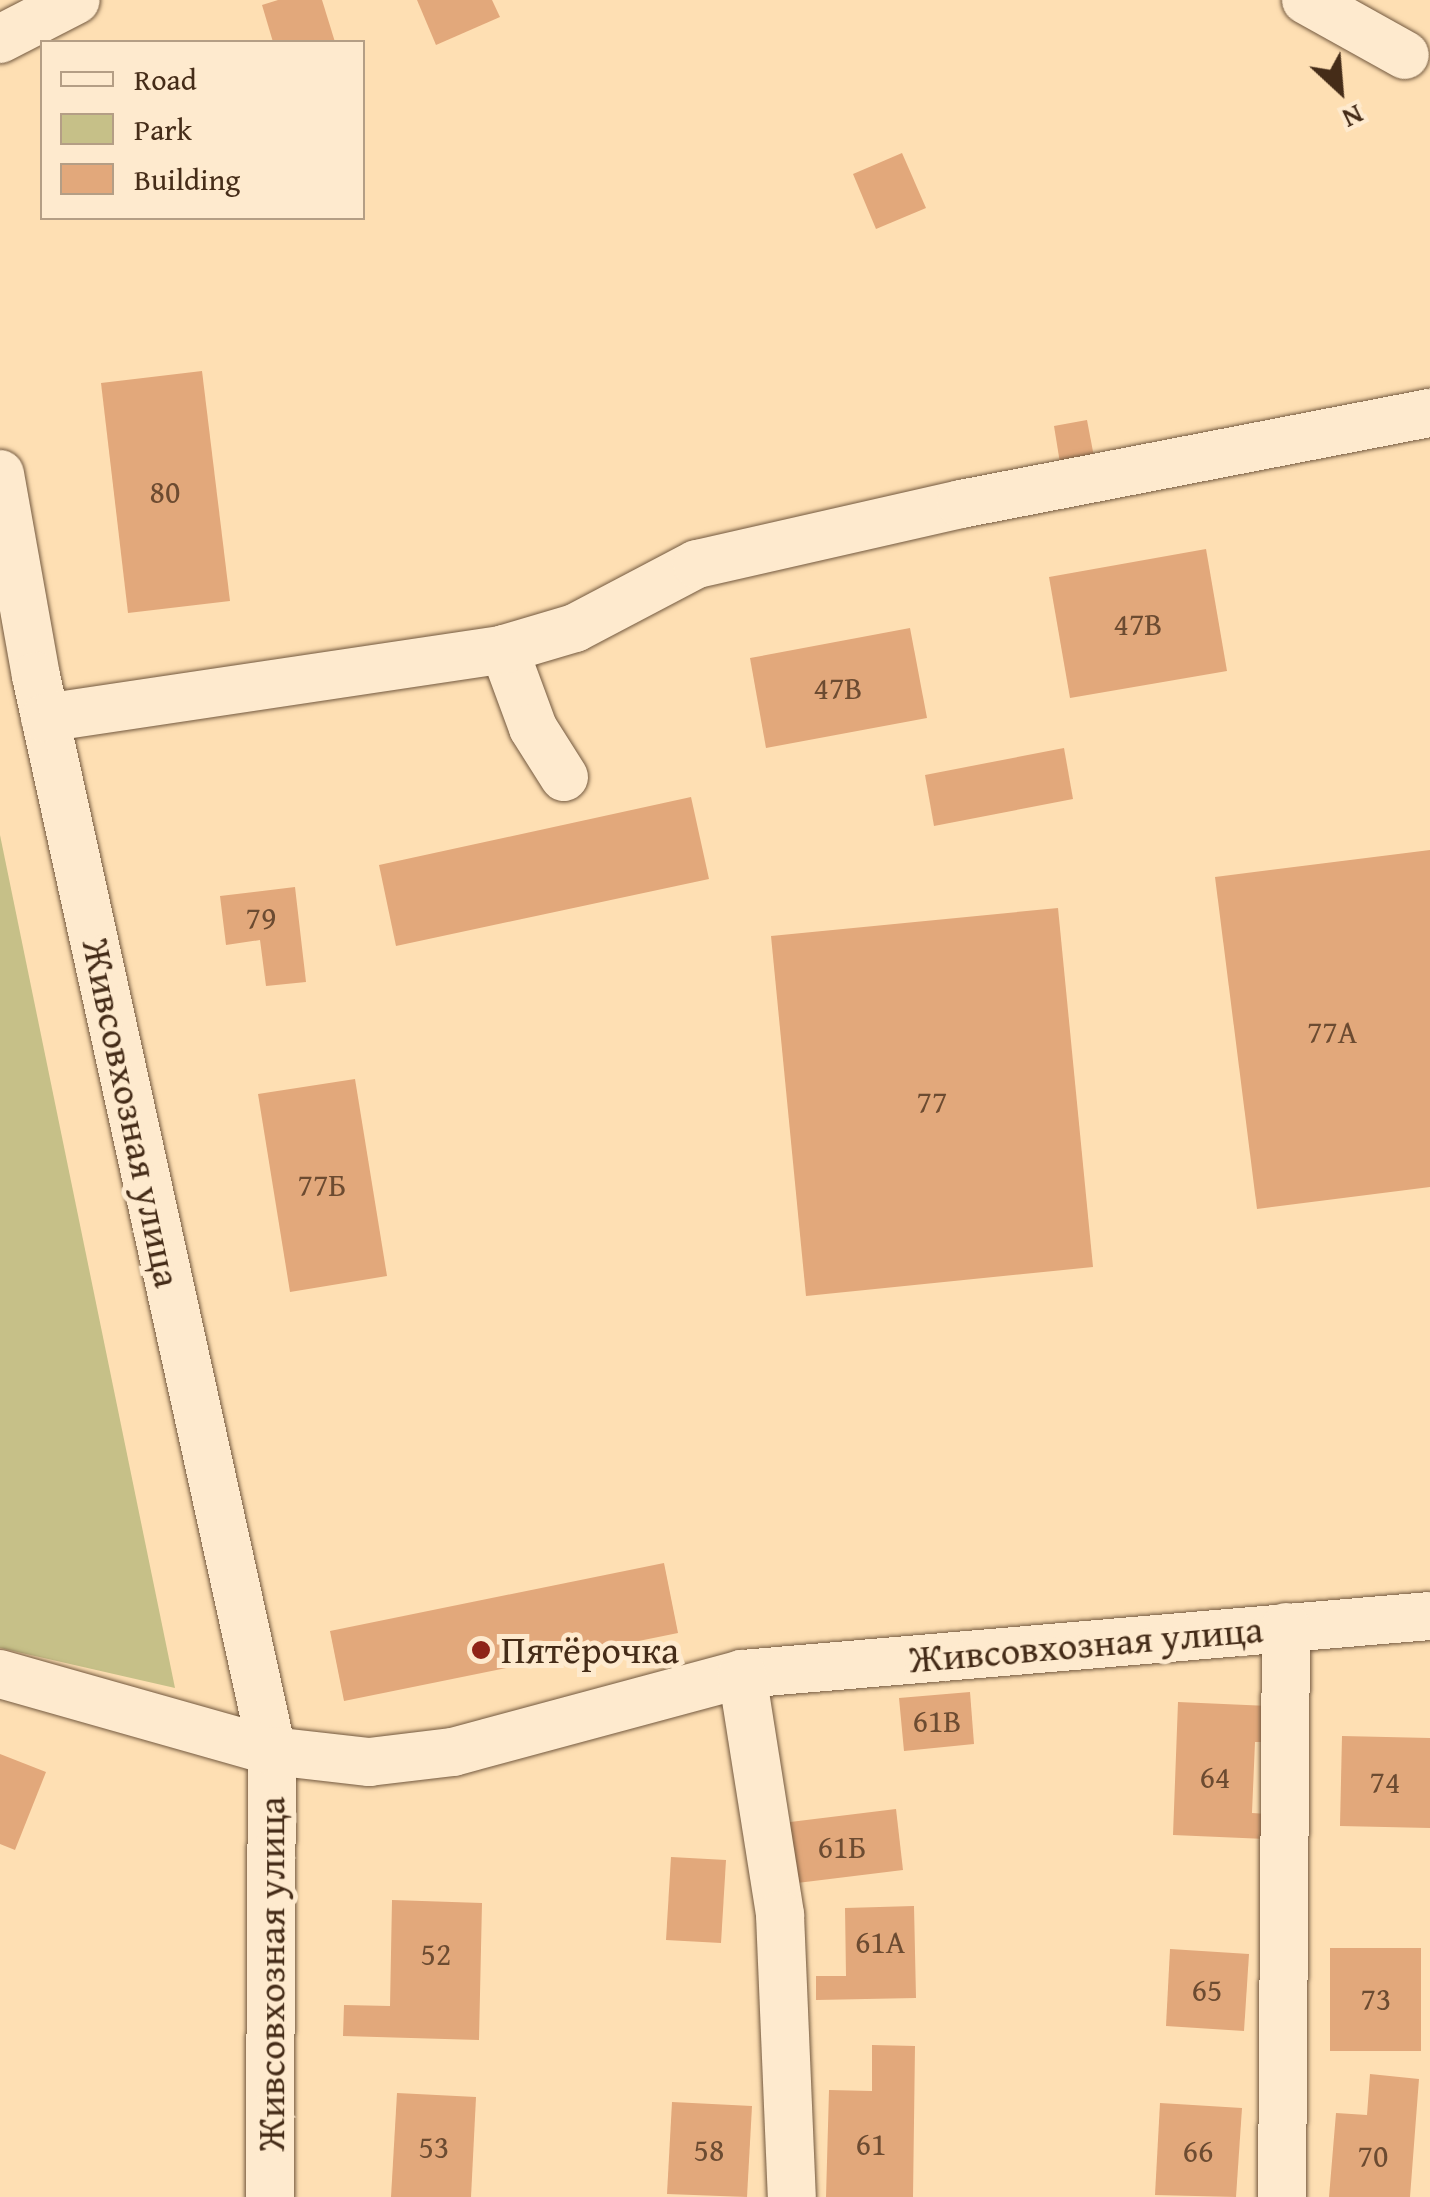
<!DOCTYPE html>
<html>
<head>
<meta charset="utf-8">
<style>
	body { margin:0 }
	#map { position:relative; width:1430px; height:2197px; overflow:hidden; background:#fedfb3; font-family:"Gentium Book Plus",serif }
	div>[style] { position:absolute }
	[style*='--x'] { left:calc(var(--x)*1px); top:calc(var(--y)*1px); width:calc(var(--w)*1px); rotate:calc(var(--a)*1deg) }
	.green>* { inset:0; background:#c6c088 }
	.building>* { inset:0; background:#e2a87b }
	.roads { filter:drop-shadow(0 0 2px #73593f) drop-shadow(0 0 2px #73593f) }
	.minor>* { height:48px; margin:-24px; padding:0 24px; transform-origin:24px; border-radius:24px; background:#feeace }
	.dots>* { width:28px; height:28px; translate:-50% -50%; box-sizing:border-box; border:5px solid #feeace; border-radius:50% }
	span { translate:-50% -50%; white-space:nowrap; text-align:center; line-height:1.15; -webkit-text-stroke:10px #feeace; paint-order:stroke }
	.number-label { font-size:32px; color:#6c4b31 }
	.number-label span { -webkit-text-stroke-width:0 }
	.street-label { font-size:38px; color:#452c18 }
	.poi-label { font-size:38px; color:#452c18 }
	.left { translate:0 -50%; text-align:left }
	.legend { position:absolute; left:40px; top:40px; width:325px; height:180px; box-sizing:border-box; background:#feeace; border:2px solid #b49e85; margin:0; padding:12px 18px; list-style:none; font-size:30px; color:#452c18 }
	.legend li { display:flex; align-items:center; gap:20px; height:50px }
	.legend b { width:50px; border:2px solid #b49e85 }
	.north { position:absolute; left:1290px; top:40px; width:100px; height:100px; -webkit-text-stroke:8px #feeace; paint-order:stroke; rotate:154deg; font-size:28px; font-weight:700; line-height:40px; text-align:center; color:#452c18 }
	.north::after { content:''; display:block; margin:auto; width:35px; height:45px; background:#452c18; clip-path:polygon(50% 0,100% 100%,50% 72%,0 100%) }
</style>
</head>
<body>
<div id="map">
	<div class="green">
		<i style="clip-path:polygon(0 835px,175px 1688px,0 1648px)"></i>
	</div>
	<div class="building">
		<i style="clip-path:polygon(278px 0,322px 0,335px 42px,273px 42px,262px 5px)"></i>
		<i style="clip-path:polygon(417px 0,492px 0,500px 17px,436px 45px)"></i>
		<i style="clip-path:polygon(902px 153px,926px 208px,876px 229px,853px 174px)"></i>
		<i style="clip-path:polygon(202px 371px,230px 601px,128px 613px,101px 383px)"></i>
		<i style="clip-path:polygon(1087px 420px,1094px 457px,1060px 463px,1054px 426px)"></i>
		<i style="clip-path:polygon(1206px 549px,1227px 671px,1070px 698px,1049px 577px)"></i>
		<i style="clip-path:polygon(910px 628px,927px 718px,766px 748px,750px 658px)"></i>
		<i style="clip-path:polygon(1064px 748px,1073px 799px,934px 826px,925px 775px)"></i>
		<i style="clip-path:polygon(691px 797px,709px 879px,396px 946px,379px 865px)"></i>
		<i style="clip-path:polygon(1430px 850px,1430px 1187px,1257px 1209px,1215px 877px)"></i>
		<i style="clip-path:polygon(295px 887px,306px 982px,266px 986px,260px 940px,226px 945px,220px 896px)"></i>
		<i style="clip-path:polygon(1058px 908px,1093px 1267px,806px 1296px,771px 936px)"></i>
		<i style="clip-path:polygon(355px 1079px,387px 1276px,290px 1292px,258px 1094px)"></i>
		<i style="clip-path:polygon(664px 1563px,678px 1633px,344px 1701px,330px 1631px)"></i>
		<i style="clip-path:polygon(970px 1692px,974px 1744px,904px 1751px,899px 1698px)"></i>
		<i style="clip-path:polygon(1178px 1702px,1269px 1706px,1268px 1742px,1255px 1742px,1252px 1813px,1268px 1814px,1266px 1839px,1173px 1835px)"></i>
		<i style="clip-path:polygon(1342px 1736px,1430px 1738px,1430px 1828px,1340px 1826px)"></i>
		<i style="clip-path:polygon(0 1754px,46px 1772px,15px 1850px,0 1844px)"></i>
		<i style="clip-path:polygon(896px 1809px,903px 1870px,789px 1884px,782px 1823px)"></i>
		<i style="clip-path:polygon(671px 1857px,726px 1860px,721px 1943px,666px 1940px)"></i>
		<i style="clip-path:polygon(392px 1900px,482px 1903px,479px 2040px,343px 2036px,344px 2005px,390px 2006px)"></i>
		<i style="clip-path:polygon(914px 1906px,916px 1998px,816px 2000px,816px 1976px,846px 1976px,845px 1908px)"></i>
		<i style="clip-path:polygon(1330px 1948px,1421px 1948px,1421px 2051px,1330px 2051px)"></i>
		<i style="clip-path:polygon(1170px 1949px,1249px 1954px,1244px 2031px,1166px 2026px)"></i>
		<i style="clip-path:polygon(872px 2045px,915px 2046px,913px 2197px,826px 2197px,829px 2090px,872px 2091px)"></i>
		<i style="clip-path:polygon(1370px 2074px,1419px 2079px,1410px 2197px,1329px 2197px,1336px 2113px,1367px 2115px)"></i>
		<i style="clip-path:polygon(397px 2093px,476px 2097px,471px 2197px,391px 2197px)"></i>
		<i style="clip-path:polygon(672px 2102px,752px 2106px,747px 2197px,667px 2194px)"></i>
		<i style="clip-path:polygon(1160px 2103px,1242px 2108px,1236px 2197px,1155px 2195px)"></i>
	</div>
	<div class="roads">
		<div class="minor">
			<i style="--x:1306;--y:0;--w:113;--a:29.1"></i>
			<i style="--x:0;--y:39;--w:85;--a:-27.2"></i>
			<i style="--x:0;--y:474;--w:205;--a:79.9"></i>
			<i style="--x:36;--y:676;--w:1101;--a:77.62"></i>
			<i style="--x:272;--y:1751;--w:446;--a:90.3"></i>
			<i style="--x:504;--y:649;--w:84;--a:69.8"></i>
			<i style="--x:533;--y:728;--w:58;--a:57.7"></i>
			<i style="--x:45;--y:718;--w:464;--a:-8.5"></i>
			<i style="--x:504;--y:649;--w:74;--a:-16.5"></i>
			<i style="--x:575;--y:628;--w:138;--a:-27.7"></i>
			<i style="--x:697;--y:564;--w:271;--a:-12.8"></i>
			<i style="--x:961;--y:504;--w:478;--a:-11"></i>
			<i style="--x:0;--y:1674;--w:283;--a:15.8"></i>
			<i style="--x:272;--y:1751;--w:98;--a:6.5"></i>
			<i style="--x:369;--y:1762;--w:85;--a:-6.8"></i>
			<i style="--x:453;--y:1752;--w:299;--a:-15.1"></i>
			<i style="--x:742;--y:1674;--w:690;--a:-4.82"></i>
			<i style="--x:742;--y:1674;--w:244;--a:81"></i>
			<i style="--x:780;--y:1915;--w:282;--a:87.6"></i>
			<i style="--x:1282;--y:2197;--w:570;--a:-89.6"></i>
		</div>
	</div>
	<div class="dots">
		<i style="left:481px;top:1650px;background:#8f2418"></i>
	</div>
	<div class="number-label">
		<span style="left:165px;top:492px">80</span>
		<span style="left:1138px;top:624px">47В</span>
		<span style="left:838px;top:688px">47В</span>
		<span style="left:261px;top:918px">79</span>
		<span style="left:1332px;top:1032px">77А</span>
		<span style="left:932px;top:1102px">77</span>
		<span style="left:322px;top:1185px">77Б</span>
		<span style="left:937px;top:1721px">61В</span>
		<span style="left:1215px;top:1777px">64</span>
		<span style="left:1385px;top:1782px">74</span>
		<span style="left:842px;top:1847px">61Б</span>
		<span style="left:880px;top:1942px">61А</span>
		<span style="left:436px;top:1954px">52</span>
		<span style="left:1207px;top:1990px">65</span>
		<span style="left:1376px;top:1999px">73</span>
		<span style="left:871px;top:2144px">61</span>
		<span style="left:434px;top:2147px">53</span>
		<span style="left:709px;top:2150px">58</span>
		<span style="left:1198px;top:2151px">66</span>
		<span style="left:1373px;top:2156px">70</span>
	</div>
	<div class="street-label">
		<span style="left:132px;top:1113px;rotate:78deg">Живсовхозная улица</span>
		<span style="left:1086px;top:1644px;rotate:-5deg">Живсовхозная улица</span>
		<span style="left:271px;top:1974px;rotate:-90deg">Живсовхозная улица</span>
	</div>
	<div class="poi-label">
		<span class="left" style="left:501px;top:1650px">Пятёрочка</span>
	</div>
	<ul class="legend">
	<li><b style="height:12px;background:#feeace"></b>Road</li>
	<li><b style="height:28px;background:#c6c088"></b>Park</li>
	<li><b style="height:28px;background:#e2a87b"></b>Building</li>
	</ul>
	<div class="north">N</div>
</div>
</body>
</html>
